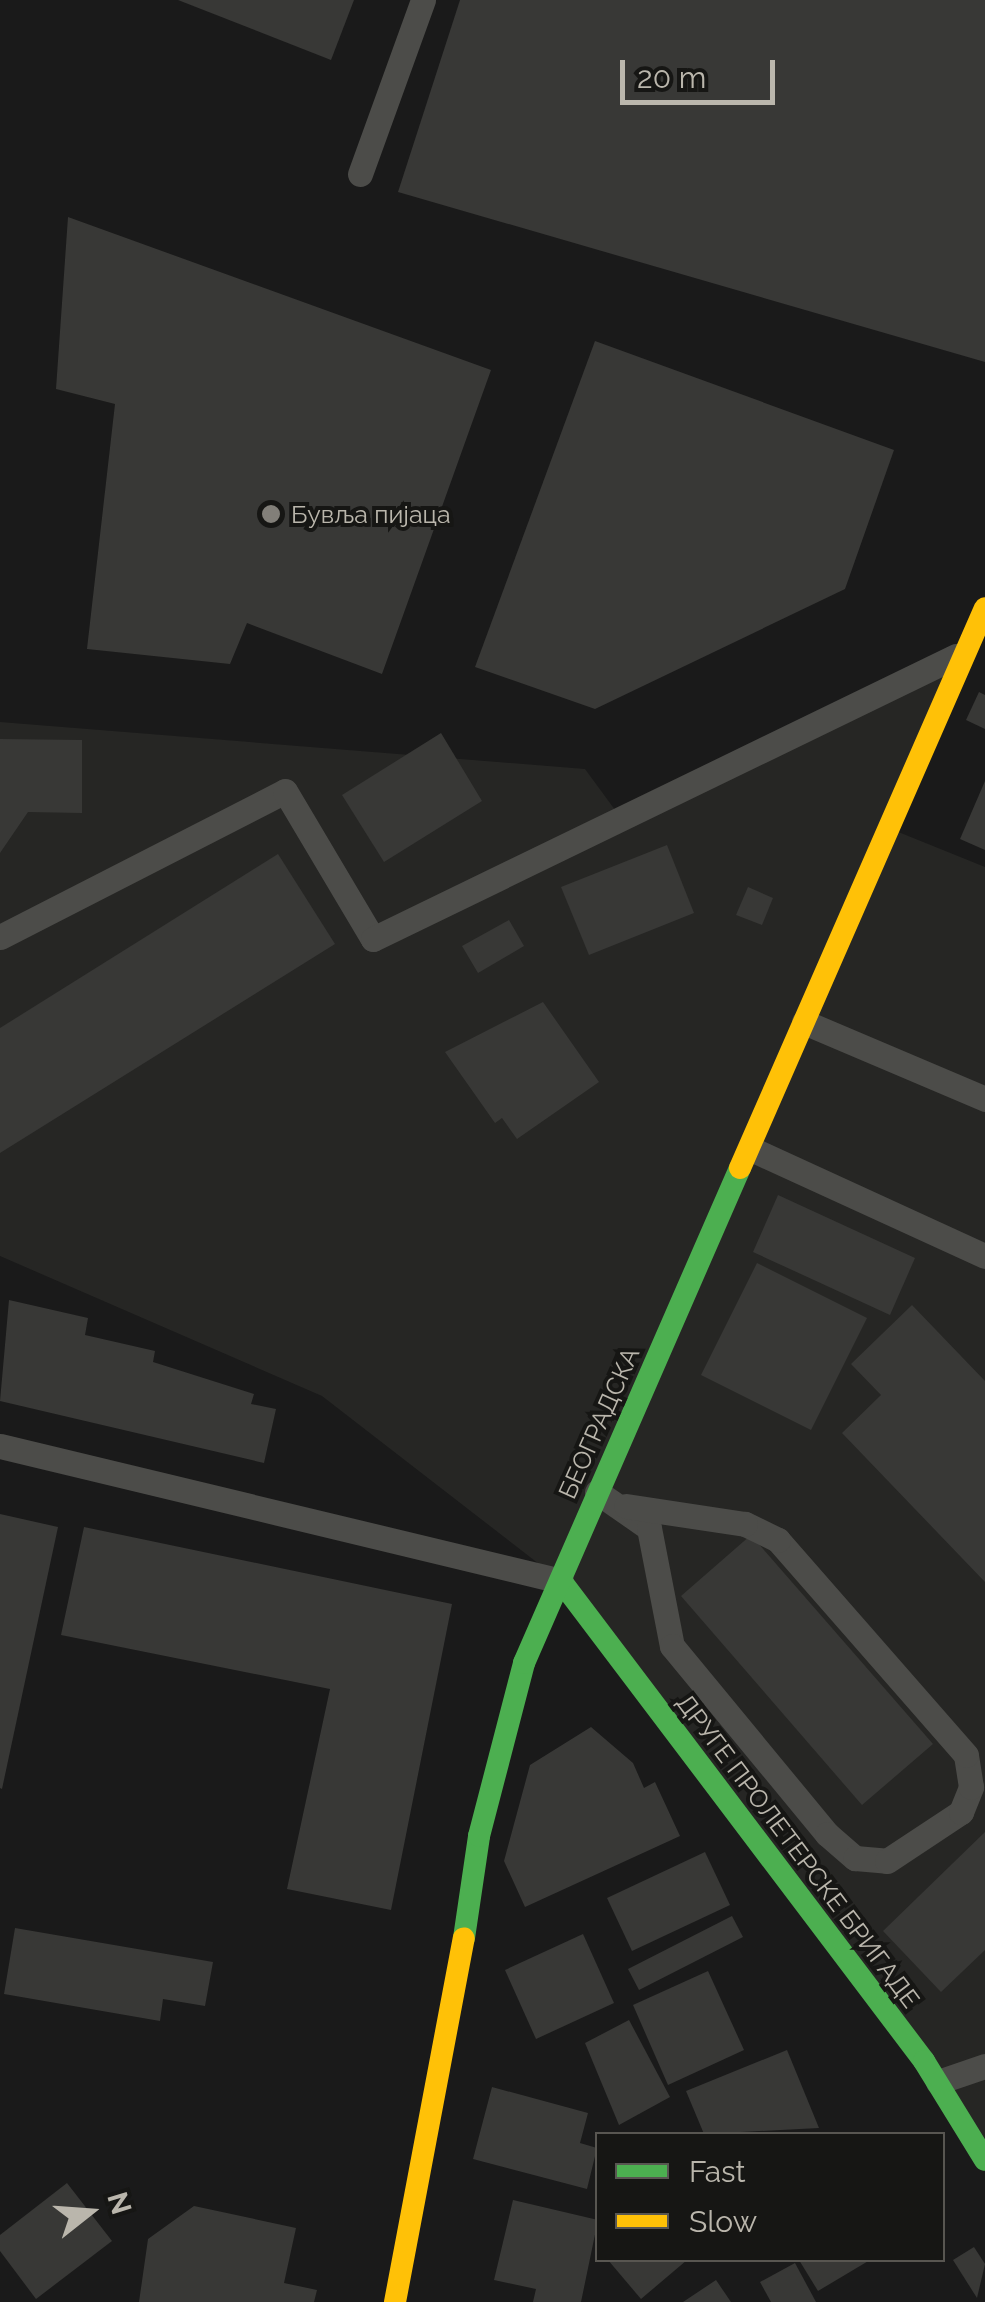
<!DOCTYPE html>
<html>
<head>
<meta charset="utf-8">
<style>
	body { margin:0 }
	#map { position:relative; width:985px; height:2302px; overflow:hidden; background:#1a1a1a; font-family:Raleway,sans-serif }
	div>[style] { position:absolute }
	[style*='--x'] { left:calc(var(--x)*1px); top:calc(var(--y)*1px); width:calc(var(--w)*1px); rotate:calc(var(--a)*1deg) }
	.built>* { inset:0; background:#262624 }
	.building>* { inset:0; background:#383836 }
	.lane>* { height:25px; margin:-12.5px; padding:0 12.5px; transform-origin:12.5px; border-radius:12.5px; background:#4c4c49 }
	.fast>* { height:22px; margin:-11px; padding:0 11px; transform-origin:11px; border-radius:11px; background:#4caf50 }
	.slow>* { height:22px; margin:-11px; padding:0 11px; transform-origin:11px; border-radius:11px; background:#ffc107 }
	.dots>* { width:28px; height:28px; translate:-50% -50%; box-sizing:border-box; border:5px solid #161614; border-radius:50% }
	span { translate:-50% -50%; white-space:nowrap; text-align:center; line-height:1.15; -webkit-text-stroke:8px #161614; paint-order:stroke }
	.poi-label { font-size:25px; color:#bab6ac }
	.left { translate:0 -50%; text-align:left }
	.street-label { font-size:25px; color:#bab6ac }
	.legend { position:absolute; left:595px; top:2132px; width:350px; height:130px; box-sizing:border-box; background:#161614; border:2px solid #585651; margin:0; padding:12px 18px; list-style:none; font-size:30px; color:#bab6ac }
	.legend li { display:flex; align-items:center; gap:20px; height:50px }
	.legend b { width:50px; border:2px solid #585651 }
	.north { position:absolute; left:40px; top:2162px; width:100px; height:100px; -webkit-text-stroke:8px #161614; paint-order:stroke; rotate:73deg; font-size:28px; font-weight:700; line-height:40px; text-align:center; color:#bab6ac }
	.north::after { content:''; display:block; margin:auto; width:35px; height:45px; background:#bab6ac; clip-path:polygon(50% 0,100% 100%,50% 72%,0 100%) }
	.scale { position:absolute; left:620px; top:60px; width:155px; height:45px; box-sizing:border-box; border:5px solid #bab6ac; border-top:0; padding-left:12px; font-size:30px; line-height:35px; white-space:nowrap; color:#bab6ac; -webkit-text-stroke:8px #161614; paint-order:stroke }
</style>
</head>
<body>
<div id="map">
	<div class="built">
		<i style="clip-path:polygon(965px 651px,886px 827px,985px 867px,985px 2160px,561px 1581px,322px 1396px,0 1256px,0 722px,585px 769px,621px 818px)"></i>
	</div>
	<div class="building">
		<i style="clip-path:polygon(178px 0,354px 0,331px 60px)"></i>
		<i style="clip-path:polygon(460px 0,985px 0,985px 362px,398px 192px)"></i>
		<i style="clip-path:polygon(68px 217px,491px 370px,382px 674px,247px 623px,230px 664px,87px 649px,115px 404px,56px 389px)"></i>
		<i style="clip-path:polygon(595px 341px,894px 450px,845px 589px,595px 709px,475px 667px)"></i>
		<i style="clip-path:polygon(979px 692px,985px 695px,985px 729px,966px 720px)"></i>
		<i style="clip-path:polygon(441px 733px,482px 801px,384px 862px,342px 795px)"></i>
		<i style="clip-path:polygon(0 739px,82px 740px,82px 813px,28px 812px,0 853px)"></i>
		<i style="clip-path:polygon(985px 781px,985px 850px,960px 839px)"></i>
		<i style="clip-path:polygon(667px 845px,694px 913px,589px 955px,561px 887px)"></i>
		<i style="clip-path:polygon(278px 854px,335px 944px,0 1153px,0 1028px)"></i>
		<i style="clip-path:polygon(748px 887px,773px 898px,762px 925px,736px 915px)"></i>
		<i style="clip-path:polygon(509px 920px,524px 946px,478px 973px,462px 946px)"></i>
		<i style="clip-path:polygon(543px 1002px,599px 1082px,517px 1139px,502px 1118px,495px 1123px,445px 1052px)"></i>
		<i style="clip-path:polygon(778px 1195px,915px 1258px,890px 1315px,753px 1252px)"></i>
		<i style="clip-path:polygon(757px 1263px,867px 1318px,811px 1430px,701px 1375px)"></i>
		<i style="clip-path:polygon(9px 1300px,88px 1318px,85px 1335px,155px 1351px,153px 1362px,254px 1394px,251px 1404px,276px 1409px,264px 1463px,0 1401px)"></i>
		<i style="clip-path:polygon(912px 1305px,985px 1381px,985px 1582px,842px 1433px,881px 1395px,851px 1364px)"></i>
		<i style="clip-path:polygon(0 1514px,58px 1527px,2px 1789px,0 1788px)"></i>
		<i style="clip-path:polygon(84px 1527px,452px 1604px,391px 1910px,287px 1889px,330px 1689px,61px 1635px)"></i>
		<i style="clip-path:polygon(751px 1535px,933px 1744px,862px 1805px,681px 1596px)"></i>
		<i style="clip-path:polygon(591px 1727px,633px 1763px,644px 1788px,655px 1782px,680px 1836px,525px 1907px,504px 1861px,530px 1765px)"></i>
		<i style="clip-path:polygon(985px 1832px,985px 1950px,941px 1992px,883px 1931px)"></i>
		<i style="clip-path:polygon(705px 1852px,730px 1905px,632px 1951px,607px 1898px)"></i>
		<i style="clip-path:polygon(732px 1916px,743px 1937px,639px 1990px,628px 1969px)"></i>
		<i style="clip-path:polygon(15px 1928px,213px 1962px,205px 2006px,163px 1999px,160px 2021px,4px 1994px)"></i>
		<i style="clip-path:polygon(583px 1934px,614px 2003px,536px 2039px,505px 1970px)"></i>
		<i style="clip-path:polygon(708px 1971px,744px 2050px,668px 2085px,633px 2005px)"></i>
		<i style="clip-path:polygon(629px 2020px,670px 2097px,619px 2125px,585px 2043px)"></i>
		<i style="clip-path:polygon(787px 2050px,819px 2128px,704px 2134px,686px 2091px)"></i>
		<i style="clip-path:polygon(492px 2087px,588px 2113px,580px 2143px,597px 2148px,587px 2189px,473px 2159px)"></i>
		<i style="clip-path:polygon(67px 2183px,112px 2241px,36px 2299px,0 2251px,0 2235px)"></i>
		<i style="clip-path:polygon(513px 2200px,598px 2220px,581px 2302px,533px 2302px,536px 2289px,494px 2280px)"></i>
		<i style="clip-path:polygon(194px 2206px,296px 2228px,284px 2283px,317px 2290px,314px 2302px,139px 2302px,148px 2239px)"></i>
		<i style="clip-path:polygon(974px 2247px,985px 2264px,977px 2298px,953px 2260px)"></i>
		<i style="clip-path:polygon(608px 2260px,687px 2260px,641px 2299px)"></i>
		<i style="clip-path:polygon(799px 2260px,870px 2260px,818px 2291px)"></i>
		<i style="clip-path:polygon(795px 2263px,816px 2302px,771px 2302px,760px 2282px)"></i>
		<i style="clip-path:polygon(716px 2280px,731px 2302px,683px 2302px)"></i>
	</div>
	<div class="lane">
		<i style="--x:360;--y:174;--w:185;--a:-70.1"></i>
		<i style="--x:0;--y:937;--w:320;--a:-27.1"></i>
		<i style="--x:285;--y:791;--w:172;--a:59.3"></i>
		<i style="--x:373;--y:939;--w:648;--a:-25.89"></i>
		<i style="--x:804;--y:1022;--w:197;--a:23"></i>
		<i style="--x:751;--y:1149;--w:257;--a:24.6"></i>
		<i style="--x:0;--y:1446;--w:577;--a:13.53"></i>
		<i style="--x:597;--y:1492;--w:63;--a:34.7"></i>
		<i style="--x:649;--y:1528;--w:120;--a:79"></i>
		<i style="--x:672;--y:1646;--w:244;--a:50.5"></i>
		<i style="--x:827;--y:1834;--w:37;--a:41"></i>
		<i style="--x:855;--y:1858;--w:32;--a:5"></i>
		<i style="--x:887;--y:1861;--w:89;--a:-33.5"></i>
		<i style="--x:961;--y:1812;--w:27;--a:-68"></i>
		<i style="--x:971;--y:1787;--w:32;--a:-99"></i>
		<i style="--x:966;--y:1755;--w:286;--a:-131.2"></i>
		<i style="--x:778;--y:1540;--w:37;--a:-154"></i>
		<i style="--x:745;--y:1524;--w:120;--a:-171.4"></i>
		<i style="--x:938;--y:2082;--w:50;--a:-18.8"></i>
	</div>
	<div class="fast">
		<i style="--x:561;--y:1581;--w:602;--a:52.9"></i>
		<i style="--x:924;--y:2061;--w:116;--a:58.4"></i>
		<i style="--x:464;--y:1938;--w:103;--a:-81.6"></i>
		<i style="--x:479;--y:1836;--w:179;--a:-75.4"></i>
		<i style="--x:524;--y:1663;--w:540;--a:-66.43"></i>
	</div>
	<div class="slow">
		<i style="--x:740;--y:1168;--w:611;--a:-66.37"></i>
		<i style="--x:395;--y:2302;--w:370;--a:-79.3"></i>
	</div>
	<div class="dots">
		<i style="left:271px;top:514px;background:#827f79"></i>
	</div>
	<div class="poi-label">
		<span class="left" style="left:291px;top:514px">Бувља пијаца</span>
	</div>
	<div class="street-label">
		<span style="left:599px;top:1423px;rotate:-66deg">БЕОГРАДСКА</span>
		<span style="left:798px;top:1851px;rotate:53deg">ДРУГЕ ПРОЛЕТЕРСКЕ БРИГАДЕ</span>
	</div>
	<ul class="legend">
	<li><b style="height:12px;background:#4caf50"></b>Fast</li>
	<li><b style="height:12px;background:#ffc107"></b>Slow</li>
	</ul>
	<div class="north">N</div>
	<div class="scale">20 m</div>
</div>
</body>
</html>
